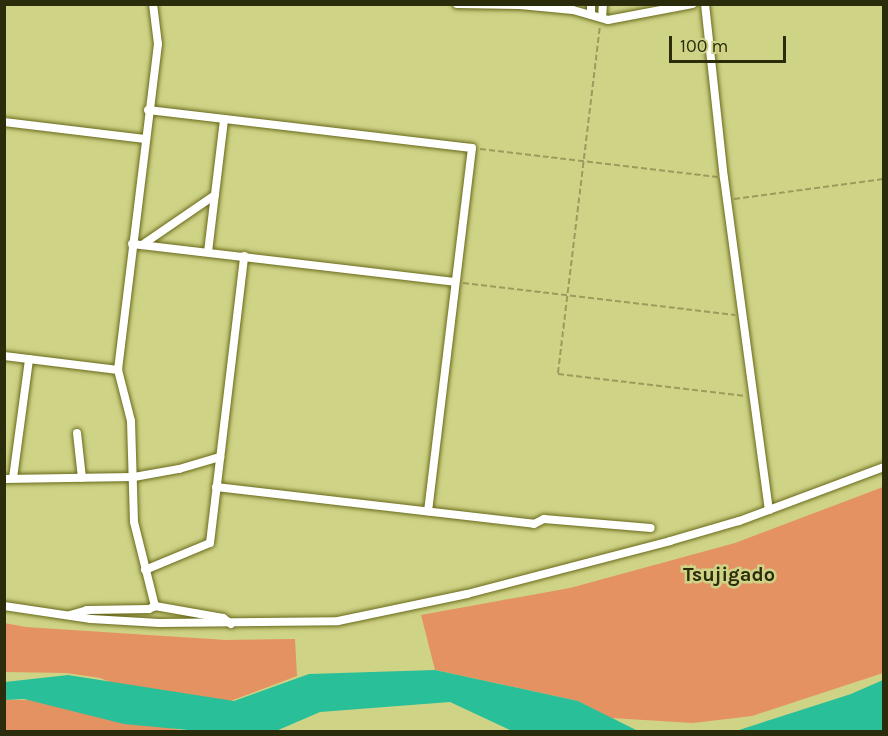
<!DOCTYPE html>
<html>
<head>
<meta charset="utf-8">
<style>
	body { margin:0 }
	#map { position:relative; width:888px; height:736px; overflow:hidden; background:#cfd386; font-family:Karla,sans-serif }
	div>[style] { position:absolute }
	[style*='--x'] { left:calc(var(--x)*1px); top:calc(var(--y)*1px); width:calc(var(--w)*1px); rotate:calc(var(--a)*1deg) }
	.green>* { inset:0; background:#e49262 }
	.water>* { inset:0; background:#29bf99 }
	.path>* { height:1.5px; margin-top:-0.75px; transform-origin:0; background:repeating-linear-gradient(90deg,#999c5d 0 6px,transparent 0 9px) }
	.roads { filter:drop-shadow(0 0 2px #696a1a) drop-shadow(0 0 2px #696a1a) }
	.street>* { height:8px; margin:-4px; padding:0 4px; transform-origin:4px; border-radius:4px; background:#fff }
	span { translate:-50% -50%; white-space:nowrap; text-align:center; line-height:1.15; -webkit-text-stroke:5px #cfd386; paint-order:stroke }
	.neighbourhood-label { font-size:20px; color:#2b2c0b; font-weight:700 }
	.frame { position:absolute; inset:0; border:6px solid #2b2c0b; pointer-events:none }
	.scale { position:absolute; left:669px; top:36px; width:117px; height:27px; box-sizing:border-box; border:3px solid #2b2c0b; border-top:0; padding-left:8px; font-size:18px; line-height:21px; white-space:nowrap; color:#2b2c0b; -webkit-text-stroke:4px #cfd386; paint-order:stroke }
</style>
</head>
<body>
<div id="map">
	<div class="green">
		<i style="clip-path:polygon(883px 487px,883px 673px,752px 716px,693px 723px,611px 718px,578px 701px,435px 670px,421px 615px,570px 588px,735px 543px)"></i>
		<i style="clip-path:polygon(4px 623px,26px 627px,226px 640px,295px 639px,297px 676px,201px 712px,160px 701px,100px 678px,66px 673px,5px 672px)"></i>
		<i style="clip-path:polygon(4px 700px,48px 700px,184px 731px,5px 731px)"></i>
	</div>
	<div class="water">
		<i style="clip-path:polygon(435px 670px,578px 701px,638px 731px,512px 731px,450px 702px,320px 712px,276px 731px,199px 731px,124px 724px,24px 699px,5px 700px,5px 682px,68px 675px,234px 701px,309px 674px)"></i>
		<i style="clip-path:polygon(883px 680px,883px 731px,720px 731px,739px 730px,851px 694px)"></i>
	</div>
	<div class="path">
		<i style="--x:600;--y:28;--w:349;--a:96.9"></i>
		<i style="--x:558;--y:374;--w:187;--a:6.7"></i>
		<i style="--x:480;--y:149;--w:239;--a:6.7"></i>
		<i style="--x:734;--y:199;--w:151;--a:-7.6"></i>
		<i style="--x:463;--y:283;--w:274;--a:6.7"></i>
	</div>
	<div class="roads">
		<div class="street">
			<i style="--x:153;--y:4;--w:40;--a:82.9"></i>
			<i style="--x:158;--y:44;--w:328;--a:97"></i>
			<i style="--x:118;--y:370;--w:53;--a:75.7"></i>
			<i style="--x:131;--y:421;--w:101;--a:88.3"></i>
			<i style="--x:134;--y:522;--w:87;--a:76"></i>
			<i style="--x:155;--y:606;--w:69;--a:10"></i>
			<i style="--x:223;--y:618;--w:10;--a:37"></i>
			<i style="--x:457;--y:4;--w:63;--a:0.9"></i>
			<i style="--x:520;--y:5;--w:53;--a:5.4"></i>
			<i style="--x:573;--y:10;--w:36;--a:16"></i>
			<i style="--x:608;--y:20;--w:86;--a:-10.7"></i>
			<i style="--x:591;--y:4;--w:11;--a:90"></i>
			<i style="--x:705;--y:4;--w:175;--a:83.8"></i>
			<i style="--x:724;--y:178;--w:335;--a:82.3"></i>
			<i style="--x:602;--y:18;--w:14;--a:-86"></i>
			<i style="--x:148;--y:110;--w:326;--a:6.7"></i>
			<i style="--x:472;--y:148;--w:366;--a:96.9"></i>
			<i style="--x:4;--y:122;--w:142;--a:6.9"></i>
			<i style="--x:132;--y:244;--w:325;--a:6.7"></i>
			<i style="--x:142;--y:245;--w:88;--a:-34.4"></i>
			<i style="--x:208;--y:252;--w:134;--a:-83.1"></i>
			<i style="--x:4;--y:356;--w:115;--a:7"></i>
			<i style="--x:77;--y:433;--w:45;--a:83.7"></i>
			<i style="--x:13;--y:478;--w:120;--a:-82.3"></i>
			<i style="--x:4;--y:479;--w:130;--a:-0.9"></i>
			<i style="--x:134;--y:477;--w:46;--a:-10.1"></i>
			<i style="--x:179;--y:469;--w:43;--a:-16.3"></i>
			<i style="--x:216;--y:487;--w:320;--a:6.6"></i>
			<i style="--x:534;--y:524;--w:11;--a:-27"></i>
			<i style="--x:544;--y:519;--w:107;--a:4.8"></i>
			<i style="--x:145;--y:570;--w:70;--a:-22.6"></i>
			<i style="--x:210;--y:543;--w:289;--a:-83.2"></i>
			<i style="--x:4;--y:606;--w:88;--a:8.5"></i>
			<i style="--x:91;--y:619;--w:68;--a:3.4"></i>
			<i style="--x:159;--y:623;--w:179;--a:-0.6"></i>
			<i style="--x:338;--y:621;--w:132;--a:-11.8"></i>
			<i style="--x:467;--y:594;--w:210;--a:-14.6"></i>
			<i style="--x:670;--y:541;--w:72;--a:-16.2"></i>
			<i style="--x:739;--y:521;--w:155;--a:-20.4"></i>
			<i style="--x:70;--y:615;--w:18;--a:-16"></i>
			<i style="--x:87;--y:610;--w:62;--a:-0.9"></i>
			<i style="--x:149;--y:609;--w:7;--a:-27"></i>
		</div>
	</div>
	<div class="neighbourhood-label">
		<span style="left:729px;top:574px">Tsujigado</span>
	</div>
	<div class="frame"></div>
	<div class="scale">100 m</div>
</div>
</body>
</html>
